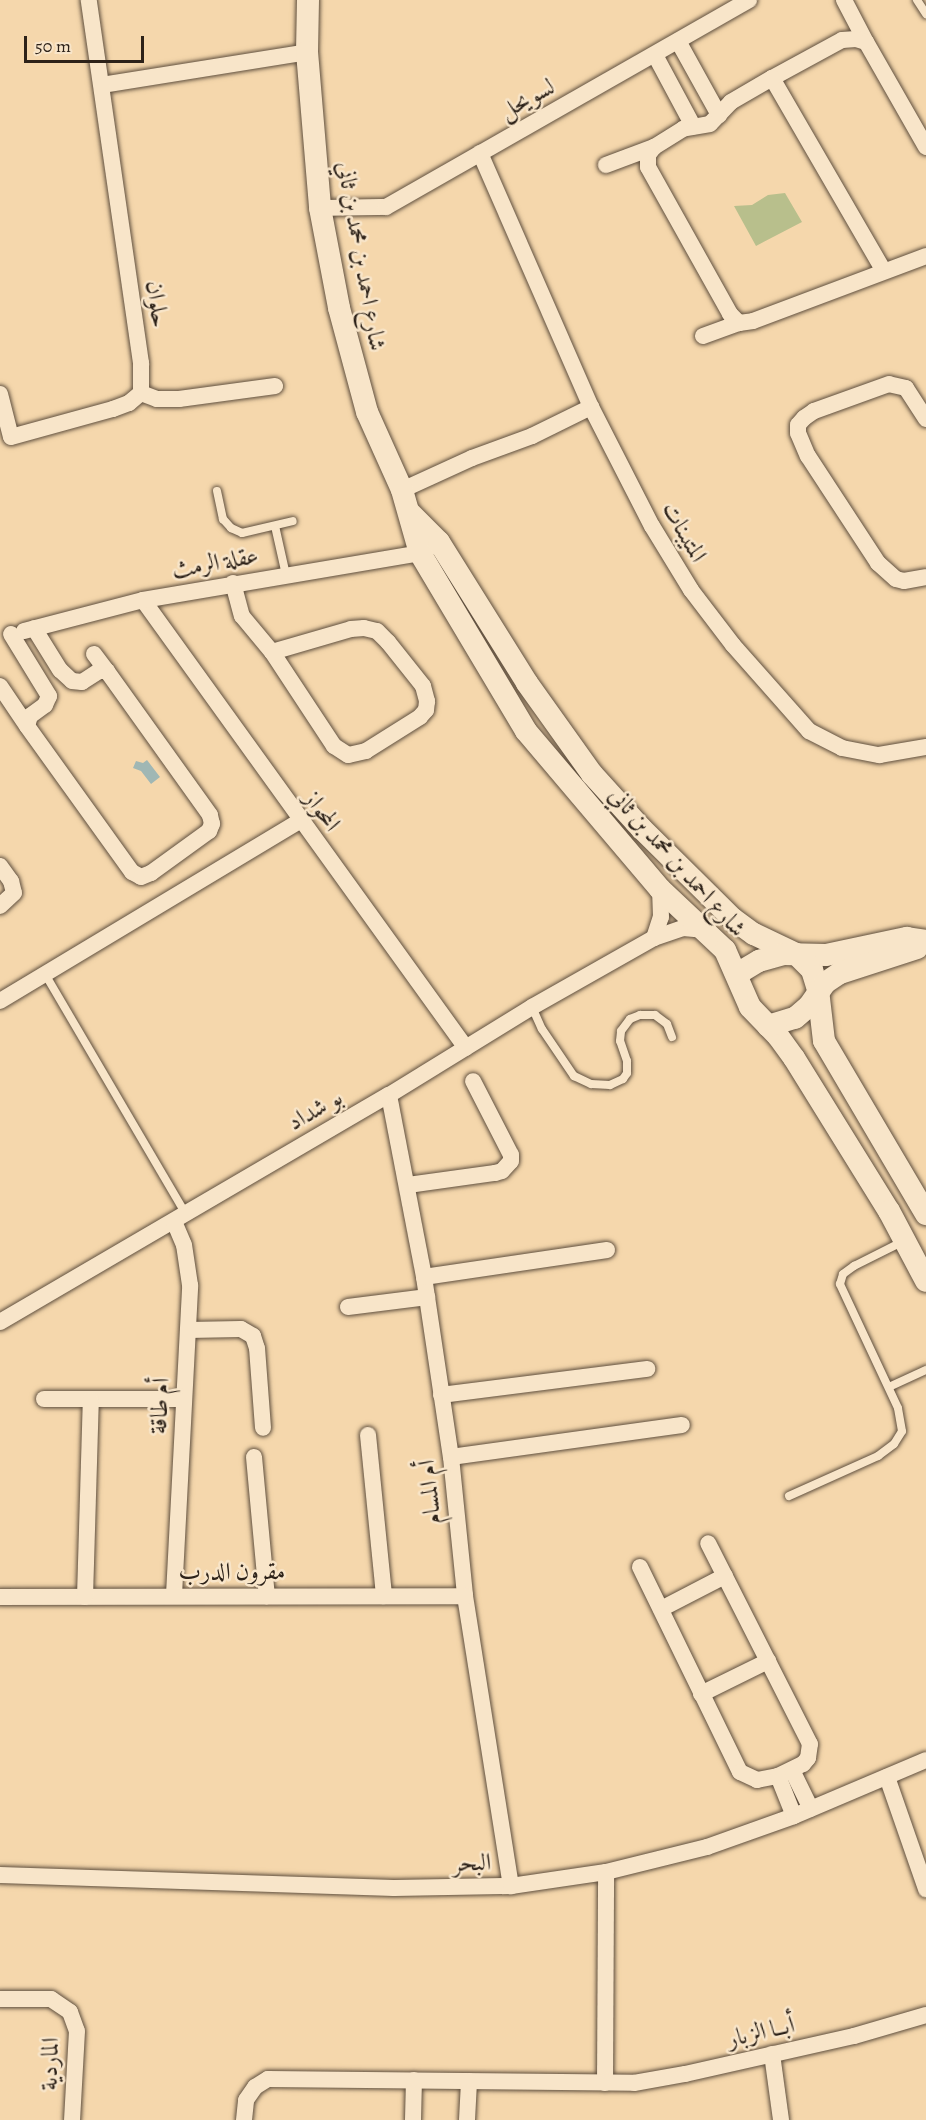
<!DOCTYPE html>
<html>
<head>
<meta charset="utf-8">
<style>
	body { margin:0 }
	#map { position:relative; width:926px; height:2120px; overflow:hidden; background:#f5d7ac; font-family:Alegreya,Amiri,serif }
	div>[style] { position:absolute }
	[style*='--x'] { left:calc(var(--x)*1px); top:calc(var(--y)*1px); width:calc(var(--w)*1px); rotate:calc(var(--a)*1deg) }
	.green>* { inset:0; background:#b8bf8c }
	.water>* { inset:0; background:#a0b7b4 }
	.roads { filter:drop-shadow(0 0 2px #5f4f3e) drop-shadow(0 0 2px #5f4f3e) }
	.lane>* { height:8px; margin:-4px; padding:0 4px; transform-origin:4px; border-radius:4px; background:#f8e5c9 }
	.street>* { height:16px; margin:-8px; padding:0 8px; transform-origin:8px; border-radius:8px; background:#f8e5c9 }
	.secondary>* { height:22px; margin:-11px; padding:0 11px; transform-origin:11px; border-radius:11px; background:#f8e5c9 }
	span { translate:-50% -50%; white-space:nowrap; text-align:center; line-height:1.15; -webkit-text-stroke:5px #f8e5c9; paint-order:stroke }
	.street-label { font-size:24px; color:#2d2219 }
	.scale { position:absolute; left:24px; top:36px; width:120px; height:27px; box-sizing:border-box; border:3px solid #2d2219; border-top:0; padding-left:8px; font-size:18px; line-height:21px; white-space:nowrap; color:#2d2219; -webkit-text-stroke:4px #f8e5c9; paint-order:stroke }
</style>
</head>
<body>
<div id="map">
	<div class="green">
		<i style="clip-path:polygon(785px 193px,802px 222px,756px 246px,734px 206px,752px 205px,768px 195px)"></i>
	</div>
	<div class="water">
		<i style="clip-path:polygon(147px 760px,160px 777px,151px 784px,141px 771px,133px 768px,136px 761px,143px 763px)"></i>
	</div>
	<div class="roads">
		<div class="lane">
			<i style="--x:917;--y:0;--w:17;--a:57"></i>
			<i style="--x:217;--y:491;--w:29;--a:78"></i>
			<i style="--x:223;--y:519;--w:12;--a:48"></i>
			<i style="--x:231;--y:528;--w:12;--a:24"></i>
			<i style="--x:242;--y:533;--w:52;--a:-13.2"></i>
			<i style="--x:275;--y:526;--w:50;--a:77.3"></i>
			<i style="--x:45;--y:974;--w:278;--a:59.6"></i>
			<i style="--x:532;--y:1007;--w:24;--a:66"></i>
			<i style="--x:542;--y:1029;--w:57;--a:55.8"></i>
			<i style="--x:574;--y:1076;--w:19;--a:25"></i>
			<i style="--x:591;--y:1084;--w:19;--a:3"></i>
			<i style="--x:610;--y:1085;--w:14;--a:-25"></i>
			<i style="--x:623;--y:1079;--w:7;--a:-56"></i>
			<i style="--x:627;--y:1073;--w:12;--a:-90"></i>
			<i style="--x:627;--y:1061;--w:21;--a:-109"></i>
			<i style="--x:620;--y:1041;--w:10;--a:-84"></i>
			<i style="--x:621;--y:1031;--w:15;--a:-53"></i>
			<i style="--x:630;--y:1019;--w:11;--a:-22"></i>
			<i style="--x:640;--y:1015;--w:15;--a:0"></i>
			<i style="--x:655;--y:1015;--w:15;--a:37"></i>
			<i style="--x:667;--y:1024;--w:14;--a:69"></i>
			<i style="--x:889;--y:1387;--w:41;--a:-24.7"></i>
			<i style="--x:789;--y:1496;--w:98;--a:-24.2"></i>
			<i style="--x:878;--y:1456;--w:20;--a:-37"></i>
			<i style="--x:894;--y:1444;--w:15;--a:-58"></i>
			<i style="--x:902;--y:1431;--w:23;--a:-100"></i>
			<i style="--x:898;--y:1408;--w:137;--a:-115.1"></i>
			<i style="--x:840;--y:1284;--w:10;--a:-73"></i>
			<i style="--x:843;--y:1274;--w:14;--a:-36"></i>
			<i style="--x:854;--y:1266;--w:56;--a:-26.6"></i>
		</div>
		<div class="street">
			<i style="--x:844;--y:0;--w:47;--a:62.4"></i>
			<i style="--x:678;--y:41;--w:85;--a:61"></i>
			<i style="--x:655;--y:55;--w:81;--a:61.8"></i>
			<i style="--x:772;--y:78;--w:223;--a:59.9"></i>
			<i style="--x:102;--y:85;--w:208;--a:-9.1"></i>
			<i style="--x:926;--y:147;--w:121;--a:-119.7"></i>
			<i style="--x:866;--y:42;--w:10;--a:-163"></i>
			<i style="--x:856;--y:39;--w:14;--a:176"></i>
			<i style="--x:842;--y:40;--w:80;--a:151.5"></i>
			<i style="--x:772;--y:78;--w:48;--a:149.7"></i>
			<i style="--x:731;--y:102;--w:30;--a:134"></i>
			<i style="--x:710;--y:124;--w:27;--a:170"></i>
			<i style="--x:683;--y:129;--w:34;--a:148"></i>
			<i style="--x:654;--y:147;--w:10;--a:127"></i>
			<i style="--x:648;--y:155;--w:12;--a:90"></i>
			<i style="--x:648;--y:167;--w:168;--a:60.8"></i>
			<i style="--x:730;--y:314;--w:13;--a:45"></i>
			<i style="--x:739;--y:323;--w:14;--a:-8"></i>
			<i style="--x:753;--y:321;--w:185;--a:-20.6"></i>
			<i style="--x:480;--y:153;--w:277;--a:66.4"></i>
			<i style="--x:606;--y:165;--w:51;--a:-20.6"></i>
			<i style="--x:320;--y:208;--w:66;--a:-0.9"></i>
			<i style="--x:386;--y:207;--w:418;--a:-29.7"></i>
			<i style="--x:703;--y:336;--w:38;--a:-20"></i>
			<i style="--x:141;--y:393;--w:17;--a:21"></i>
			<i style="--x:157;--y:399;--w:22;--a:0"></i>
			<i style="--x:179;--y:399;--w:97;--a:-7.7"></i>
			<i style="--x:0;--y:394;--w:44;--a:75.7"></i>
			<i style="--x:11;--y:437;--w:106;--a:-15.4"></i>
			<i style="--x:113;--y:409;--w:17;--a:-21"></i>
			<i style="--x:129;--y:403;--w:16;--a:-40"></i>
			<i style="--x:141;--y:393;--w:30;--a:-90"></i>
			<i style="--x:141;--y:363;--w:367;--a:-98.2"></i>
			<i style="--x:926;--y:419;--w:37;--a:-123"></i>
			<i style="--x:906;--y:388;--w:17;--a:-167"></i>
			<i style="--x:889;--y:384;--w:80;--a:160.2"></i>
			<i style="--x:814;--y:411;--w:12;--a:145"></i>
			<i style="--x:804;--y:418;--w:9;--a:131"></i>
			<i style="--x:798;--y:425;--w:8;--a:90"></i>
			<i style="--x:798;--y:433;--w:25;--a:67"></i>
			<i style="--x:808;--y:456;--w:128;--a:56.8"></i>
			<i style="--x:878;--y:563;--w:24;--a:42"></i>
			<i style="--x:896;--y:579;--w:8;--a:14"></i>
			<i style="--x:904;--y:581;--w:22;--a:-10"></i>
			<i style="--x:402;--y:490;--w:77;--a:-24.6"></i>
			<i style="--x:472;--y:458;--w:64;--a:-20.1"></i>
			<i style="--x:532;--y:436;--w:66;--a:-26.2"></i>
			<i style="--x:591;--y:407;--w:134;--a:62.9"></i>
			<i style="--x:652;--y:526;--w:75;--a:58.6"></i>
			<i style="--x:691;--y:590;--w:69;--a:52.6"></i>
			<i style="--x:733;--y:645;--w:115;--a:48.5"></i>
			<i style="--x:809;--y:731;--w:37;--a:27"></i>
			<i style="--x:842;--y:748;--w:38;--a:11"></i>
			<i style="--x:879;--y:755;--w:48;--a:-9.7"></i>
			<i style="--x:233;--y:583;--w:34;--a:75"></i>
			<i style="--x:242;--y:616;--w:47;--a:50.2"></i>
			<i style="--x:143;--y:600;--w:552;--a:54.21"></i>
			<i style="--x:364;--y:628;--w:13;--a:13"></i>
			<i style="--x:377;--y:631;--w:16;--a:45"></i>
			<i style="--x:388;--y:642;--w:56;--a:51.5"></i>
			<i style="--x:423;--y:686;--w:16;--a:75"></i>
			<i style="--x:427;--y:701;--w:9;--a:96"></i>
			<i style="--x:426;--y:710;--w:9;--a:131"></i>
			<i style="--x:420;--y:717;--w:64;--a:147.8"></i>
			<i style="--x:366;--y:751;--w:18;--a:167"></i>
			<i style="--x:348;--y:755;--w:17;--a:-147"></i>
			<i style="--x:334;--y:746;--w:113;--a:-123.4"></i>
			<i style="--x:272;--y:652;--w:82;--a:-16.2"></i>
			<i style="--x:351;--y:629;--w:13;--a:-4"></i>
			<i style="--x:24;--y:631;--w:123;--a:-14.6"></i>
			<i style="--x:143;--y:600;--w:281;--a:-9.6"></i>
			<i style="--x:420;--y:553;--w:12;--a:-31"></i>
			<i style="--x:11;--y:634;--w:73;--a:58.5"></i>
			<i style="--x:49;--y:696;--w:10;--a:114"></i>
			<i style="--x:45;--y:705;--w:19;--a:144"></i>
			<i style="--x:30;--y:716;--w:10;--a:107"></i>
			<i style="--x:27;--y:726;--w:180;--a:54.3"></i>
			<i style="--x:132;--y:872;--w:10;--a:29"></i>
			<i style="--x:141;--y:877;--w:11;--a:-22"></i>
			<i style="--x:151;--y:873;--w:72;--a:-35.9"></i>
			<i style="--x:209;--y:831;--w:8;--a:-67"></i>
			<i style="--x:212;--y:824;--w:9;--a:-103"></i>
			<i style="--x:210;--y:815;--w:177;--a:-125.6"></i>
			<i style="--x:107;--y:671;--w:8;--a:180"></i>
			<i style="--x:99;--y:671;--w:20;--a:147"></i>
			<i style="--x:82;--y:682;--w:10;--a:-174"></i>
			<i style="--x:72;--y:681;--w:16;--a:-137"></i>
			<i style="--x:60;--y:670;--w:49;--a:-121.8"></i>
			<i style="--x:94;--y:654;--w:21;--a:53"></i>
			<i style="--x:0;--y:686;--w:48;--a:56"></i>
			<i style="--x:0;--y:866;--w:19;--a:54"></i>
			<i style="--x:11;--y:881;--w:12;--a:76"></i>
			<i style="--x:14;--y:893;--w:19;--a:137"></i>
			<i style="--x:654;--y:938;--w:22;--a:-72"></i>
			<i style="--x:661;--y:917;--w:28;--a:-92"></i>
			<i style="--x:0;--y:1001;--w:350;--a:-31"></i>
			<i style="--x:389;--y:1095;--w:185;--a:79.1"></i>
			<i style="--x:424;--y:1277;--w:182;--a:81.5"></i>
			<i style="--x:451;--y:1457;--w:140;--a:84.2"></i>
			<i style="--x:465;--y:1596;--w:294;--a:81"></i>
			<i style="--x:408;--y:1185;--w:88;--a:-7.9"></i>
			<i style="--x:495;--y:1173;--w:7;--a:-16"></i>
			<i style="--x:502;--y:1171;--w:13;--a:-48"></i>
			<i style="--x:511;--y:1161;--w:6;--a:-90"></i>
			<i style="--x:511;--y:1155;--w:83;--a:-117.2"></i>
			<i style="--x:424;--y:1277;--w:185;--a:-8.4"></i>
			<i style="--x:348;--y:1307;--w:80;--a:-7.2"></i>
			<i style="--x:0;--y:1322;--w:450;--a:-30.3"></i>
			<i style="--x:389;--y:1095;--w:168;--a:-31.6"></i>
			<i style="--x:532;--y:1007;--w:140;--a:-29.5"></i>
			<i style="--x:654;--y:938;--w:31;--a:-19"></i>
			<i style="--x:683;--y:928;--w:23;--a:5"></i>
			<i style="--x:188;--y:1330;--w:53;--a:-1.1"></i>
			<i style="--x:241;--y:1329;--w:14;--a:30"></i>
			<i style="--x:253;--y:1336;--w:13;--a:72"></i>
			<i style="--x:257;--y:1348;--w:80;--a:85.7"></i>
			<i style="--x:441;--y:1395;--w:208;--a:-7.2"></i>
			<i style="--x:44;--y:1399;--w:140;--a:0"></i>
			<i style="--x:368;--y:1435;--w:162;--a:84.3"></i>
			<i style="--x:254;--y:1457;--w:140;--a:84.7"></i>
			<i style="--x:451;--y:1457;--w:233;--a:-7.9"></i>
			<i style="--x:640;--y:1567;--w:228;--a:64"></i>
			<i style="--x:740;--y:1772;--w:19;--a:25"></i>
			<i style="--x:757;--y:1780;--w:21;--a:-11"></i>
			<i style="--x:778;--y:1776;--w:28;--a:-26"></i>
			<i style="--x:803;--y:1764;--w:8;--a:-50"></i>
			<i style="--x:808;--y:1758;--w:14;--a:-82"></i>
			<i style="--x:810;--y:1744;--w:225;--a:-116.9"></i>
			<i style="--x:174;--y:1595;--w:310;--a:-87"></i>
			<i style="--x:190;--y:1285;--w:40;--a:-98.5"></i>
			<i style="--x:184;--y:1245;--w:26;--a:-113"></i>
			<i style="--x:0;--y:1597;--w:465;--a:-0.1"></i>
			<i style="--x:85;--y:1597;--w:197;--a:-88.3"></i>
			<i style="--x:661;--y:1609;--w:72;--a:-27.3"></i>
			<i style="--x:701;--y:1694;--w:75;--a:-26.2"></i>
			<i style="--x:792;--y:1770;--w:43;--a:64"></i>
			<i style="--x:778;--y:1776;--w:43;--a:68.2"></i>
			<i style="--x:887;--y:1777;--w:119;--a:70.8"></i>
			<i style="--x:0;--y:1875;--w:394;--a:1.9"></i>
			<i style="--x:394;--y:1888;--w:117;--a:-1"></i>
			<i style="--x:511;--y:1886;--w:96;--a:-8.4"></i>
			<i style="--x:606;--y:1872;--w:104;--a:-13.9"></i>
			<i style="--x:707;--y:1847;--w:92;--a:-19.6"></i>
			<i style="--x:794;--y:1816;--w:143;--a:-23"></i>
			<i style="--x:0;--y:1999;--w:51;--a:0"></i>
			<i style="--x:51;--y:1999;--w:23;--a:34"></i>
			<i style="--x:70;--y:2012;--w:20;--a:70"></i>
			<i style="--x:77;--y:2031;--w:89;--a:93.2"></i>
			<i style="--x:772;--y:2054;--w:67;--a:82.2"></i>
			<i style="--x:605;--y:2083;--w:211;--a:-89.7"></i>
			<i style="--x:244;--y:2120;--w:20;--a:-84"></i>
			<i style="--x:246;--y:2100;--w:16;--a:-55"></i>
			<i style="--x:255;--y:2087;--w:15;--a:-32"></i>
			<i style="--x:268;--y:2079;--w:366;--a:0.6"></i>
			<i style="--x:634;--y:2083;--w:52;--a:-10"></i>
			<i style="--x:685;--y:2074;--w:173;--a:-12.7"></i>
			<i style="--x:854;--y:2036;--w:75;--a:-16.3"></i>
			<i style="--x:413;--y:2120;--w:40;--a:-88.6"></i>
			<i style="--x:467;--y:2120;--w:39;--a:-87"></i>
		</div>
		<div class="secondary">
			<i style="--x:308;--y:0;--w:52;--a:91.1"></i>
			<i style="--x:307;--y:52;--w:157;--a:85.2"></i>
			<i style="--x:320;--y:208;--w:102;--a:79.2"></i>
			<i style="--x:339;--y:308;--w:108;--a:74.9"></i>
			<i style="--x:367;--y:412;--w:85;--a:65.8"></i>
			<i style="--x:402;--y:490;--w:66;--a:74.1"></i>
			<i style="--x:420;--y:553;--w:207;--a:59.2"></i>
			<i style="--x:526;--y:731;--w:207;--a:49.7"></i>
			<i style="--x:660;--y:889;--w:89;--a:43.2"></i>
			<i style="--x:725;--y:950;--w:62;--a:66.3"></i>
			<i style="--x:750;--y:1007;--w:40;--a:46"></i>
			<i style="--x:778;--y:1036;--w:27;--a:54"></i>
			<i style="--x:794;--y:1058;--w:180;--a:58.2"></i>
			<i style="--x:889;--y:1211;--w:79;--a:62.1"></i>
			<i style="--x:409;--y:512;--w:42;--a:45"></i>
			<i style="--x:439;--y:542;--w:166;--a:58"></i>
			<i style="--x:527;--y:683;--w:112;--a:54.5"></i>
			<i style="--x:592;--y:774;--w:73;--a:47.8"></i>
			<i style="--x:641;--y:828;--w:129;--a:44.7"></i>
			<i style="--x:733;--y:919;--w:26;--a:36"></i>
			<i style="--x:754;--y:934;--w:47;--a:25.5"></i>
			<i style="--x:796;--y:954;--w:23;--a:45"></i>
			<i style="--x:812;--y:970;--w:21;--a:73"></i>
			<i style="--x:818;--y:990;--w:51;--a:83.3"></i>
			<i style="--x:824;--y:1041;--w:201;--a:59.5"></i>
			<i style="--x:737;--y:974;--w:26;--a:-31"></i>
			<i style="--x:759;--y:961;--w:25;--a:-16"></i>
			<i style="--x:783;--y:954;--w:43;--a:1.3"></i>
			<i style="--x:826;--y:955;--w:83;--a:-11.9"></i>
			<i style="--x:907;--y:938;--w:19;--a:9"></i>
			<i style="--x:768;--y:1026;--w:28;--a:-17"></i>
			<i style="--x:795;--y:1018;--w:18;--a:-41"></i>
			<i style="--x:809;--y:1006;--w:28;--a:-55"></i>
			<i style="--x:825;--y:983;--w:18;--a:-34"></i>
			<i style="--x:840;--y:973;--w:81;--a:-18"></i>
		</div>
	</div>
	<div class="street-label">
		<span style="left:527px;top:99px;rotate:-29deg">لسويحل</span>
		<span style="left:361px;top:256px;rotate:80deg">شارع احمد بن محمد بن ثاني</span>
		<span style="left:157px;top:304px;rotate:82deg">حلوان</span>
		<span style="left:684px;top:532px;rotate:60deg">المتيبنات</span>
		<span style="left:215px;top:563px;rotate:-10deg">عقلة الرمث</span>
		<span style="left:322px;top:811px;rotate:54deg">المحواز</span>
		<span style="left:677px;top:862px;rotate:48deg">شارع احمد بن محمد بن ثاني</span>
		<span style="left:315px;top:1110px;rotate:-30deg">بو شداد</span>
		<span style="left:160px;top:1406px;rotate:-87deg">أم طاقة</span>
		<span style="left:430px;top:1492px;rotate:-96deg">أم المسام</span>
		<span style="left:232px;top:1572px">مقرون الدرب</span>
		<span style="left:472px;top:1863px;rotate:-2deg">البحر</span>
		<span style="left:761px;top:2032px;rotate:-13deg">أبــا الزبار</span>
		<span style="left:50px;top:2064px;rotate:-88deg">الماردية</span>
	</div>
	<div class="scale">50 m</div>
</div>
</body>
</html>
